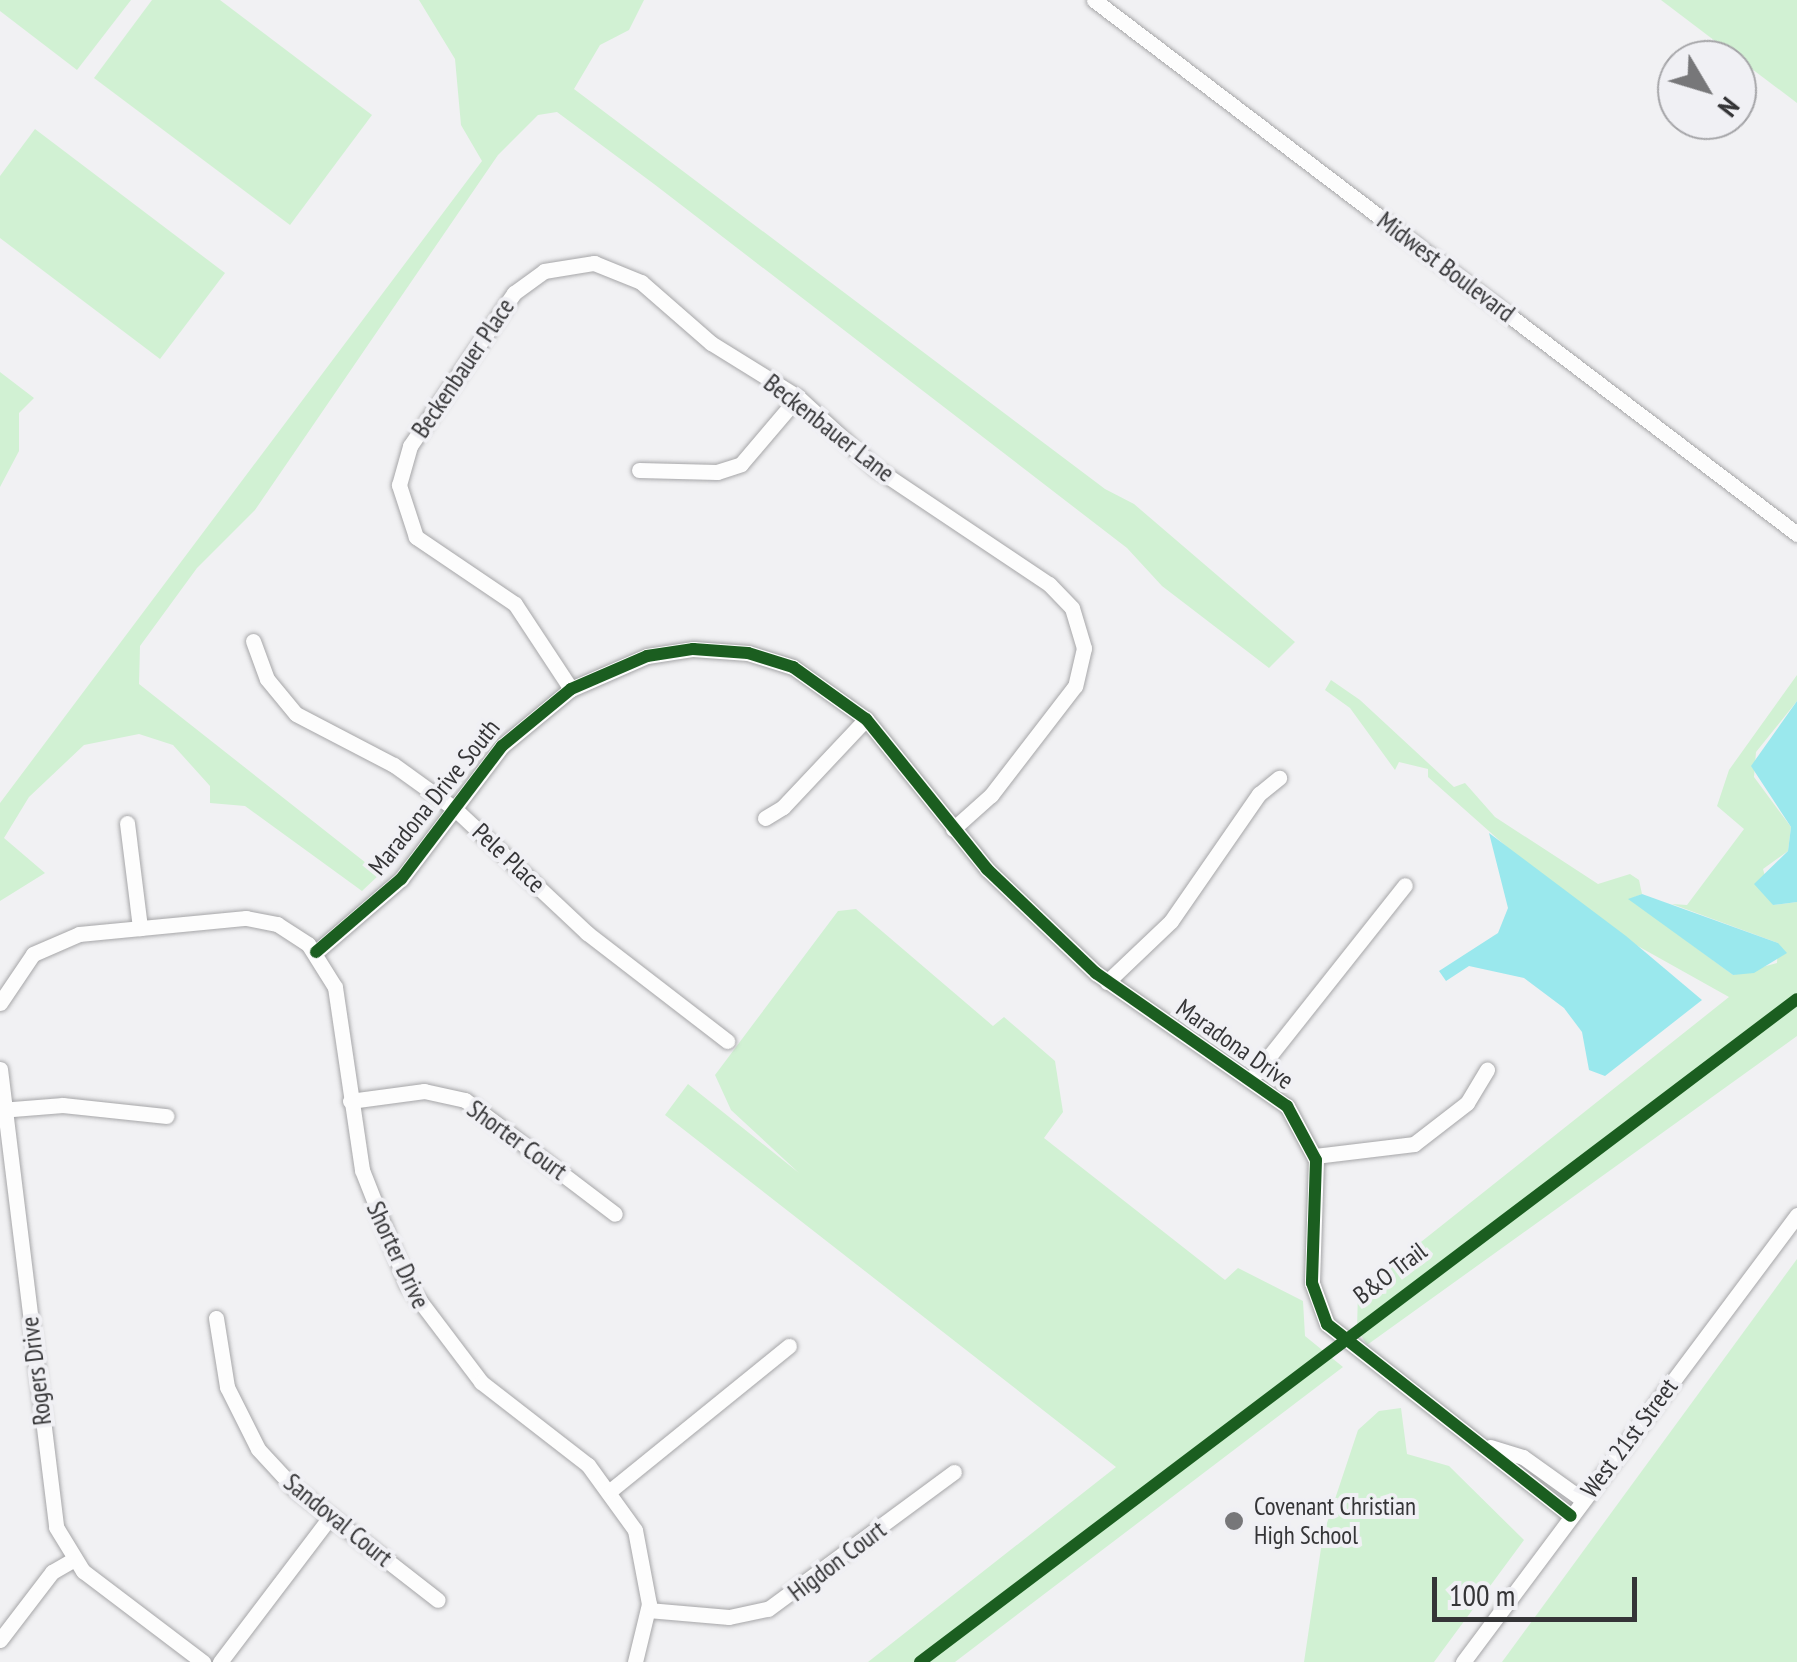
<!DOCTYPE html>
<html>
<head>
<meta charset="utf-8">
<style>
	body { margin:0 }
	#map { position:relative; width:1797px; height:1662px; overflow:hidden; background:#f1f1f3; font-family:"PT Sans Narrow",sans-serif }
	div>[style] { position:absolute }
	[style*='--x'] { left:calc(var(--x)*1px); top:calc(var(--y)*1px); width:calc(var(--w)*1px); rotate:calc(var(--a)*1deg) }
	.green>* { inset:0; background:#d1f1d3 }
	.water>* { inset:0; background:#9ae8ed }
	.roads { filter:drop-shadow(0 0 2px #a6a6a8) drop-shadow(0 0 2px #a6a6a8) }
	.minor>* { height:15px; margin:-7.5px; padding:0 7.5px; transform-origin:7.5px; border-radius:7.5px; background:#fdfdfd }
	.cycleway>* { height:12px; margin:-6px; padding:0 6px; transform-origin:6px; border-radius:6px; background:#1b5e20 }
	.dots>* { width:28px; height:28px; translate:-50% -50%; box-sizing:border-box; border:5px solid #f0f0f4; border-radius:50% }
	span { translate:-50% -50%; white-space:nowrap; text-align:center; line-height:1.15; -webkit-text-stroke:8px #f0f0f4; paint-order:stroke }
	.street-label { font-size:25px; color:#353537 }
	.poi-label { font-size:25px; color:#353537 }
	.left { translate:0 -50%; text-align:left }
	.north { position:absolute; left:1657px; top:40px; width:100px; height:100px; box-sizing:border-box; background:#f0f0f4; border:2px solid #a5a5a8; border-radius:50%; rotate:128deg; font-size:28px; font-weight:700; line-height:40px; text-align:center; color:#353537 }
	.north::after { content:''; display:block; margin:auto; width:35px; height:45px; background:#777779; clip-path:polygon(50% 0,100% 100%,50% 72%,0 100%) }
	.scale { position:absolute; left:1432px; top:1577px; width:205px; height:45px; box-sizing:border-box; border:5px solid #353537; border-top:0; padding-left:12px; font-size:30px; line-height:35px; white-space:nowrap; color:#353537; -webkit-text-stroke:8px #f0f0f4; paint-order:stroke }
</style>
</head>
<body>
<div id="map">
	<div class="green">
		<i style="clip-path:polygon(0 0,131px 0,77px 70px,0 11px)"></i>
		<i style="clip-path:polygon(152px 0,220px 0,372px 115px,290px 225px,94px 78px)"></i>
		<i style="clip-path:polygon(419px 0,644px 0,629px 30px,600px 45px,574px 89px,1105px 489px,1134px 504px,1295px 642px,1269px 668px,1162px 586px,1127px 548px,654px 184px,557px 112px,538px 115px,498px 155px,255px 510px,197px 568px,140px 646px,139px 684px,380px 874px,362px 891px,245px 806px,210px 803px,210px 786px,173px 745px,139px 734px,84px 745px,29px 797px,4px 838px,45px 873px,0 901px,0 803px,482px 161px,461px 125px,455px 59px)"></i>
		<i style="clip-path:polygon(1661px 0,1797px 0,1797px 103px)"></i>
		<i style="clip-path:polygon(35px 129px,225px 273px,160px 359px,0 238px,0 176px)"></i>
		<i style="clip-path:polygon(0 372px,34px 398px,19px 413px,19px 451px,0 487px)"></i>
		<i style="clip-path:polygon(1797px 675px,1797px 701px,1756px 752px,1754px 777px,1791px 827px,1788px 851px,1763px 869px,1773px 905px,1797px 902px,1797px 1036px,1367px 1345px,1357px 1329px,1358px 1292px,1729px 997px,1636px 945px,1543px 879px,1428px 777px,1428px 769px,1399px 762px,1395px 770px,1350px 708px,1325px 690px,1331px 680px,1360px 700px,1454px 787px,1465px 783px,1495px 817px,1598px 884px,1630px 874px,1639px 880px,1642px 894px,1630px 899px,1733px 975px,1777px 963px,1778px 943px,1672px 904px,1687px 905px,1744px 829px,1717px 806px,1729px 770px)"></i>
		<i style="clip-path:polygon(856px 909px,993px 1026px,1004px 1017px,1055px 1061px,1063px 1112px,1044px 1138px,1225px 1280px,1238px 1268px,1303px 1301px,1305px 1336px,1343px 1367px,955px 1662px,868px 1662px,1116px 1467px,665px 1115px,688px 1084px,799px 1173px,731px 1110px,715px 1075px,838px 911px)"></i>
		<i style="clip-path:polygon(1797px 1259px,1797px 1662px,1502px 1662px)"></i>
		<i style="clip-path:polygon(1401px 1408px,1407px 1454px,1449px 1466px,1524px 1540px,1434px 1662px,1304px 1662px,1323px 1535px,1358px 1430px,1379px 1411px)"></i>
	</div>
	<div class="water">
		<i style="clip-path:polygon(1797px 701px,1797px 902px,1773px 905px,1754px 884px,1788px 851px,1791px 827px,1751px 766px)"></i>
		<i style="clip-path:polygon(1489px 833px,1626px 936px,1702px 1000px,1605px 1076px,1589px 1070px,1582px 1032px,1564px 1008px,1524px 978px,1469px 966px,1446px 981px,1439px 971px,1498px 933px,1508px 908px)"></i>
		<i style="clip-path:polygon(1642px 894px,1778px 943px,1787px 953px,1754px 973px,1733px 975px,1628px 899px)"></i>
	</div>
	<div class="roads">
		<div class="minor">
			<i style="--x:1094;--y:0;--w:883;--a:37.22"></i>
			<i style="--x:639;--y:470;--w:78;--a:1.5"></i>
			<i style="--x:717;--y:472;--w:25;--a:-18"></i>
			<i style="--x:741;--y:464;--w:88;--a:-49.6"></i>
			<i style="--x:253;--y:641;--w:40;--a:69.8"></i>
			<i style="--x:267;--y:679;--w:45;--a:50.4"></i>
			<i style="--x:296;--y:714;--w:110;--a:27.5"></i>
			<i style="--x:394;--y:765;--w:75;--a:35.8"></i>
			<i style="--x:455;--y:809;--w:181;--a:43.2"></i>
			<i style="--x:587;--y:933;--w:177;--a:37.6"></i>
			<i style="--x:571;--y:689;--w:102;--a:-123.4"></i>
			<i style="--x:515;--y:604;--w:120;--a:-145.9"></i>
			<i style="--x:416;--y:537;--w:55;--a:-108.1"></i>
			<i style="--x:399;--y:485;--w:41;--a:-74.2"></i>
			<i style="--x:410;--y:446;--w:185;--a:-55.8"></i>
			<i style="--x:514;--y:293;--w:37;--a:-36"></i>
			<i style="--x:544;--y:271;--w:51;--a:-9.1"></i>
			<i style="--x:594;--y:263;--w:51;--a:22"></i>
			<i style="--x:641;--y:282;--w:93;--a:41.1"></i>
			<i style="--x:711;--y:343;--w:102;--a:31.8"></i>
			<i style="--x:798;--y:397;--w:103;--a:42.6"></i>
			<i style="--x:874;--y:467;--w:211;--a:33.8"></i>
			<i style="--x:1049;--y:584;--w:33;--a:46"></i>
			<i style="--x:1072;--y:608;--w:42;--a:73.3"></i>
			<i style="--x:1084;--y:648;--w:39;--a:103"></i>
			<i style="--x:1075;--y:686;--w:138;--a:127.6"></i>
			<i style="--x:991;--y:795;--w:51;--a:138.2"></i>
			<i style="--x:765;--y:818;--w:21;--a:-31"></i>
			<i style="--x:783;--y:807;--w:121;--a:-46.7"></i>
			<i style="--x:127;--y:823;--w:106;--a:82.9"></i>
			<i style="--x:316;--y:952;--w:112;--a:-40.7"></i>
			<i style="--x:401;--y:879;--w:167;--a:-52.8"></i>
			<i style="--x:502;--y:746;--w:89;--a:-39.6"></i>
			<i style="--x:571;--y:689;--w:83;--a:-23.5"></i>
			<i style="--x:647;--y:656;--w:47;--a:-8.7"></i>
			<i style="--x:693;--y:649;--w:55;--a:4.2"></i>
			<i style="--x:748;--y:653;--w:47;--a:17.3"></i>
			<i style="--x:793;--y:667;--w:90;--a:35.5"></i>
			<i style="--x:866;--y:719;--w:193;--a:51.1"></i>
			<i style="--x:987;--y:869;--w:151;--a:43.7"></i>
			<i style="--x:1096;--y:973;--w:233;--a:34.9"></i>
			<i style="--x:1287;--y:1106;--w:61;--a:61.8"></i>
			<i style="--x:1316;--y:1160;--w:123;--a:91.9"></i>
			<i style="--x:1312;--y:1283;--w:44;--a:69.9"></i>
			<i style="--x:1327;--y:1324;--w:310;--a:38.2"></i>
			<i style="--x:1107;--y:982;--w:88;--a:-43.6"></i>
			<i style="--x:1171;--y:921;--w:155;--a:-55.3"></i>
			<i style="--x:1259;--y:794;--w:26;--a:-39"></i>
			<i style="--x:0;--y:1003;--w:59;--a:-56"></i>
			<i style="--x:33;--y:954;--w:50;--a:-23.5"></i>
			<i style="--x:79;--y:934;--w:168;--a:-5.5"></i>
			<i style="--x:246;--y:918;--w:32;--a:11"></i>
			<i style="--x:277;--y:924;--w:37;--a:33"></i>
			<i style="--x:308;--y:944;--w:51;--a:57.9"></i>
			<i style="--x:335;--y:987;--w:185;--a:81.6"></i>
			<i style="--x:362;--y:1170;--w:123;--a:68.5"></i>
			<i style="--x:407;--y:1284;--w:123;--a:52.9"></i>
			<i style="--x:481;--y:1382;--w:135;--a:37.8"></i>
			<i style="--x:588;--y:1465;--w:80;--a:54.1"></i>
			<i style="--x:635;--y:1530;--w:75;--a:79.3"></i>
			<i style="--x:649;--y:1604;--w:60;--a:103.6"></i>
			<i style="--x:0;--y:1069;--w:461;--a:83"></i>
			<i style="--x:56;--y:1527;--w:52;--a:58.5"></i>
			<i style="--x:83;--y:1571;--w:151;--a:37.2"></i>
			<i style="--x:1252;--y:1078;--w:246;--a:-51.6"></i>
			<i style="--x:350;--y:1101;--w:75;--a:-7.7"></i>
			<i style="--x:424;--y:1091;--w:42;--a:12.4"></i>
			<i style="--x:465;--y:1100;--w:188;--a:37.2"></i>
			<i style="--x:0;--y:1110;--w:63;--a:-4.5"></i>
			<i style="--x:63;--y:1105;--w:104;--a:6.1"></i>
			<i style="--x:1315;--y:1156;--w:100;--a:-6.9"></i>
			<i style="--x:1414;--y:1144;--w:67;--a:-37.7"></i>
			<i style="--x:1467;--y:1103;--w:39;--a:-59"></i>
			<i style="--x:216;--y:1318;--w:70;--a:80.9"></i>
			<i style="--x:227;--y:1387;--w:69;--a:63.4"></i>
			<i style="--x:258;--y:1449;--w:53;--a:47.3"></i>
			<i style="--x:294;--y:1488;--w:182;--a:37.9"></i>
			<i style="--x:1490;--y:1447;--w:34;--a:17"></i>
			<i style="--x:1523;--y:1457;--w:74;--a:35.6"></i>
			<i style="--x:611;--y:1490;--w:229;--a:-39"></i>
			<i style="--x:648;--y:1610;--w:81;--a:4.9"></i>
			<i style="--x:729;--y:1617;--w:40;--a:-12"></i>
			<i style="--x:768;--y:1609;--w:231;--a:-36.4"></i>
			<i style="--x:0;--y:1640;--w:86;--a:-52.6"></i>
			<i style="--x:52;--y:1572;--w:24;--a:-30"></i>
			<i style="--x:220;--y:1662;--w:183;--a:-52.8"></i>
			<i style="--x:1463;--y:1662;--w:558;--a:-53.23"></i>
		</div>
	</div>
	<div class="cycleway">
		<i style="--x:316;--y:952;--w:112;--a:-40.7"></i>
		<i style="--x:401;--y:879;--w:167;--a:-52.8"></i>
		<i style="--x:502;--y:746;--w:89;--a:-39.6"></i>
		<i style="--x:571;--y:689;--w:83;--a:-23.5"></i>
		<i style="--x:647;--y:656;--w:47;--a:-8.7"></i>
		<i style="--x:693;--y:649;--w:55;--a:4.2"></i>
		<i style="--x:748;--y:653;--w:47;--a:17.3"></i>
		<i style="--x:793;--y:667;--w:90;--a:35.5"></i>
		<i style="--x:866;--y:719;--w:193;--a:51.1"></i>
		<i style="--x:987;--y:869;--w:151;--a:43.7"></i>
		<i style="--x:1096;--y:973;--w:233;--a:34.9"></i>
		<i style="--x:1287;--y:1106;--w:61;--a:61.8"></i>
		<i style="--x:1316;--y:1160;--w:123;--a:91.9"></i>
		<i style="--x:1312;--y:1283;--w:44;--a:69.9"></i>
		<i style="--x:1327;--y:1324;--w:310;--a:38.2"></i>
		<i style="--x:920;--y:1662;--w:1099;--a:-37.09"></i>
	</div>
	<div class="dots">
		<i style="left:1234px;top:1521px;background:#777779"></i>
	</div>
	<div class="street-label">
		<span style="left:1446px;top:267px;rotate:37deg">Midwest Boulevard</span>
		<span style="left:463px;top:368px;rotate:-56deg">Beckenbauer Place</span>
		<span style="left:829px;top:428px;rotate:38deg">Beckenbauer Lane</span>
		<span style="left:434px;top:797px;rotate:-51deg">Maradona Drive South</span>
		<span style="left:509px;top:858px;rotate:43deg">Pele Place</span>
		<span style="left:1235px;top:1044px;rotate:35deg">Maradona Drive</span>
		<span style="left:517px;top:1140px;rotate:36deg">Shorter Court</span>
		<span style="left:398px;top:1255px;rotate:65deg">Shorter Drive</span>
		<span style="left:1390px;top:1273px;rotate:-37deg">B&amp;O Trail</span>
		<span style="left:36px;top:1371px;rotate:-97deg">Rogers Drive</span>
		<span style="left:1629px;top:1438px;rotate:-53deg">West 21st Street</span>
		<span style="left:338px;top:1520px;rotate:39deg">Sandoval Court</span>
		<span style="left:837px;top:1561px;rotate:-37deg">Higdon Court</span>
	</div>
	<div class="poi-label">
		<span class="left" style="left:1254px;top:1521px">Covenant Christian<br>High School</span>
	</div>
	<div class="north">N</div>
	<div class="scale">100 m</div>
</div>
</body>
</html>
